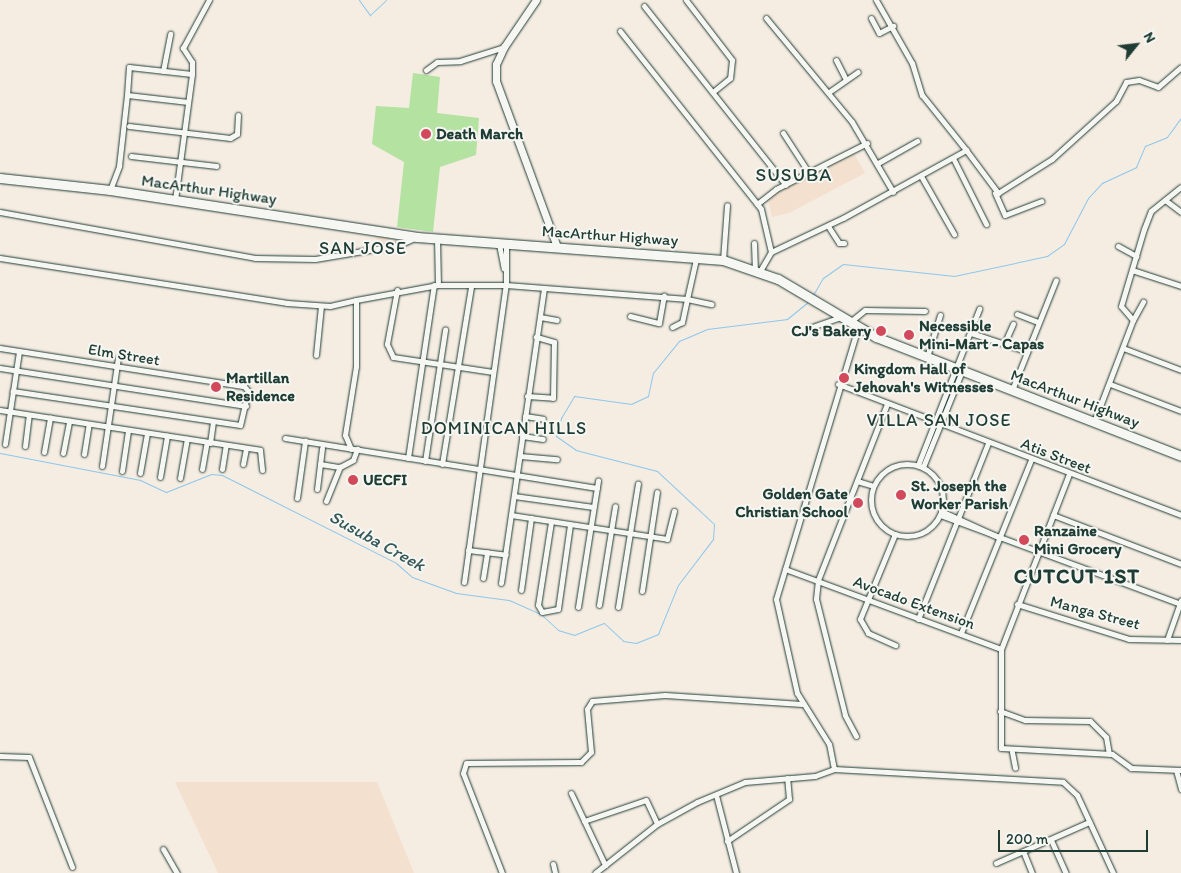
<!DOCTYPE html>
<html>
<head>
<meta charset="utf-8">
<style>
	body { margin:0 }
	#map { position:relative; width:1181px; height:873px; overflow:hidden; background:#f5ece2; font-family:Itim,sans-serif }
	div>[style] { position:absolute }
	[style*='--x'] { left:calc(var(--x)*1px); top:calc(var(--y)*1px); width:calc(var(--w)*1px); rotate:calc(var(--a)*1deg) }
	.built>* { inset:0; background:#f4e0cf }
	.green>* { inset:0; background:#b3e2a1 }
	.stream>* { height:1px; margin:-0.5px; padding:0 0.5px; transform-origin:0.5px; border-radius:0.5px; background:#8dc7ec }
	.roads { filter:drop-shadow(0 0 1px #1f3d34) drop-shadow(0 0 1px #1f3d34) }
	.street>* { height:5px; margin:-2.5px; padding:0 2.5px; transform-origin:2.5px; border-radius:2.5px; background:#f6f6f2 }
	.street>.ring { margin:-2.5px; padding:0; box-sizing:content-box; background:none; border:5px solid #f6f6f2; border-radius:50% }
	.secondary>* { height:7px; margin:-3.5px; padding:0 3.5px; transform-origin:3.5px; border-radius:3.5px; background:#f6f6f2 }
	.highway>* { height:9px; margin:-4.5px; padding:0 4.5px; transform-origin:4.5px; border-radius:4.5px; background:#f6f6f2 }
	.dots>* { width:14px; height:14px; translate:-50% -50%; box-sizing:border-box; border:2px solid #f6f6f2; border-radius:50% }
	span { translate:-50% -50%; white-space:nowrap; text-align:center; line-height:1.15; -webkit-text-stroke:4px #f6f6f2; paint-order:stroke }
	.poi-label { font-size:16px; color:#1f3d34; font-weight:700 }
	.left { translate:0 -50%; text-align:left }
	.right { translate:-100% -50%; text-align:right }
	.street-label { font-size:16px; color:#1f3d34 }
	.neighbourhood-label { font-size:18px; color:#1f3d34; letter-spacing:1px }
	.water-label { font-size:18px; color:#355959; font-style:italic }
	.quarter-label { font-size:19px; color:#1f3d34; letter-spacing:1px }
	.district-label { font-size:21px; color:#1f3d34; font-weight:700; letter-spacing:1px }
	.north { position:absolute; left:1111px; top:20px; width:50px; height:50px; -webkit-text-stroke:4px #f6f6f2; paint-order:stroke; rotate:61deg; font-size:14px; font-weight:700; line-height:20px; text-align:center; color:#1f3d34 }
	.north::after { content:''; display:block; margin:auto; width:18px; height:22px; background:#1f3d34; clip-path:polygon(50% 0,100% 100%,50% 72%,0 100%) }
	.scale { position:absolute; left:998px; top:830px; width:150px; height:22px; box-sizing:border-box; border:2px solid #1f3d34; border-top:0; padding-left:6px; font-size:15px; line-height:18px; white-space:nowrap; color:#1f3d34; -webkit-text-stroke:4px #f6f6f2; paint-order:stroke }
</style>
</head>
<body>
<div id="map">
	<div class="built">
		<i style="clip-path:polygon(853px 152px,865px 173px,789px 213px,772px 217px,767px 195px)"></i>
		<i style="clip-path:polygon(377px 236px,402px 240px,401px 244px,375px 248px)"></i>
		<i style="clip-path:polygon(175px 782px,377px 782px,414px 873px,218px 873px)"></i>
	</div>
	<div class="green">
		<i style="clip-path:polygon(413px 73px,440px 77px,437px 113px,479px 118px,476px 155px,440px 167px,433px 232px,397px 227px,404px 162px,372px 144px,376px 106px,409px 108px)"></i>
	</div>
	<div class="stream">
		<i style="--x:359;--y:0;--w:19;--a:54"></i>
		<i style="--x:370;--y:15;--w:22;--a:-43"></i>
		<i style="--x:813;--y:295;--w:20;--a:-60"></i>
		<i style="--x:823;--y:278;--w:24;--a:-35"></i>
		<i style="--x:843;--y:264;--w:112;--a:6.2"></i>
		<i style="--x:954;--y:276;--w:95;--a:-12.1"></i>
		<i style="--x:1047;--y:256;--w:21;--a:-35"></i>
		<i style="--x:1064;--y:244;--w:52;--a:-62.4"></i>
		<i style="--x:1088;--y:198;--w:21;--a:-47"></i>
		<i style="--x:1102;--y:183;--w:38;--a:-25"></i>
		<i style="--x:1136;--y:167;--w:23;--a:-67"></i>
		<i style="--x:1145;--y:146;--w:24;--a:-22"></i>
		<i style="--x:1167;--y:137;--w:24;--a:-54"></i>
		<i style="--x:0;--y:453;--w:143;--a:10.9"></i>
		<i style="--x:140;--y:480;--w:29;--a:25"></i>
		<i style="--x:166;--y:492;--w:48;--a:-21.8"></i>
		<i style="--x:211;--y:474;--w:11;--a:5"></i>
		<i style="--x:222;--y:475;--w:195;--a:26.8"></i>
		<i style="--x:396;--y:563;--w:21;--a:41"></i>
		<i style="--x:412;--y:577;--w:47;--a:20"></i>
		<i style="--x:456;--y:593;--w:53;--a:7.5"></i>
		<i style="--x:509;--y:600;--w:36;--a:24"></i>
		<i style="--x:542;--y:615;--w:22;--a:43"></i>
		<i style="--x:558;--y:630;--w:17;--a:17"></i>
		<i style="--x:574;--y:635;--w:32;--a:-22"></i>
		<i style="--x:604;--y:623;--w:26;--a:43"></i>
		<i style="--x:623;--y:641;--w:13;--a:9"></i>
		<i style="--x:636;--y:643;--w:24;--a:-22"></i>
		<i style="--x:658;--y:634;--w:53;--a:-67.8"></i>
		<i style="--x:678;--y:585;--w:58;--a:-52.7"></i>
		<i style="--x:713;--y:539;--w:15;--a:-86"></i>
		<i style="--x:714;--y:524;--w:78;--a:-137.1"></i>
		<i style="--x:657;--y:471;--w:84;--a:-165.5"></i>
		<i style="--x:576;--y:450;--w:24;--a:-145"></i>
		<i style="--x:556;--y:436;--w:19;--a:-74"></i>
		<i style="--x:561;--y:418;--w:26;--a:-59"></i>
		<i style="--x:574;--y:396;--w:58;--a:8"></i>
		<i style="--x:631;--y:404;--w:19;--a:-25"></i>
		<i style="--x:648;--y:396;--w:24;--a:-78"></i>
		<i style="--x:653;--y:373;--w:41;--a:-50.9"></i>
		<i style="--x:679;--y:341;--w:30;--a:-23"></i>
		<i style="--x:707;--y:329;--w:81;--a:-7.1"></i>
		<i style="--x:787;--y:319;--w:27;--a:-39"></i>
	</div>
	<div class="roads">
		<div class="street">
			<i style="--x:686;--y:0;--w:76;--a:52.5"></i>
			<i style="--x:732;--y:60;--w:18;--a:96"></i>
			<i style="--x:730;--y:78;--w:22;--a:141"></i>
			<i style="--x:876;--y:0;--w:73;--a:60.3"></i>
			<i style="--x:912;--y:63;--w:34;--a:73"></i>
			<i style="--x:922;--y:95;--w:70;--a:51.3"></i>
			<i style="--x:644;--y:6;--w:228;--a:51.6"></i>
			<i style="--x:766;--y:18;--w:135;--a:50.4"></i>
			<i style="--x:852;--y:122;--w:81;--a:59.6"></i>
			<i style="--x:871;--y:18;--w:17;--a:62"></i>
			<i style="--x:879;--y:33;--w:16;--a:-27"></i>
			<i style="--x:620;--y:31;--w:227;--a:51.6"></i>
			<i style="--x:761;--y:209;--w:44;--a:76.9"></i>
			<i style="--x:836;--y:60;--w:20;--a:63"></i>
			<i style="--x:426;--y:70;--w:14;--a:-36"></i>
			<i style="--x:437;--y:62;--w:23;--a:-2"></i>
			<i style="--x:460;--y:61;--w:46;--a:-17.7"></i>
			<i style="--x:163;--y:71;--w:38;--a:-79"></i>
			<i style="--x:829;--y:92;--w:35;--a:-35"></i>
			<i style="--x:188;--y:102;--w:61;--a:-173.5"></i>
			<i style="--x:127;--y:95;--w:28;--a:-86"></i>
			<i style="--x:129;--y:67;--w:63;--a:6.3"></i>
			<i style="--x:129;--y:126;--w:102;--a:6.8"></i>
			<i style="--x:230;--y:138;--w:8;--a:-30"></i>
			<i style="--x:237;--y:134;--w:19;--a:-87"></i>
			<i style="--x:783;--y:133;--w:48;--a:57"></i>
			<i style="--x:131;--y:156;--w:86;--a:6.7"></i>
			<i style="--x:953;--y:158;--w:74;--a:63.4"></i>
			<i style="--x:878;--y:163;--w:45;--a:-29.4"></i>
			<i style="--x:921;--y:176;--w:67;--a:60.4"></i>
			<i style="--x:110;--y:190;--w:26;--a:-69"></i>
			<i style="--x:119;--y:166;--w:71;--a:-83.6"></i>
			<i style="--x:995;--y:193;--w:24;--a:66"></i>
			<i style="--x:1005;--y:215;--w:39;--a:-21"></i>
			<i style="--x:175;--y:200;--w:127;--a:-82.3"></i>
			<i style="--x:192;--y:74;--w:12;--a:-90"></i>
			<i style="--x:192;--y:62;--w:17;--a:-123"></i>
			<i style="--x:183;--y:48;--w:55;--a:-61.6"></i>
			<i style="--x:1165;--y:200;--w:20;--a:37"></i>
			<i style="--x:757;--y:204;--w:24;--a:-38"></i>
			<i style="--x:776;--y:189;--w:102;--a:-26.8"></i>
			<i style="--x:0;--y:212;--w:259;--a:10.2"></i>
			<i style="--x:255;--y:258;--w:60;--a:1"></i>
			<i style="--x:315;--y:259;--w:85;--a:-9.5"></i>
			<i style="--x:399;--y:245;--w:17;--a:-24"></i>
			<i style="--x:828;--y:226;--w:20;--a:57"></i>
			<i style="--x:839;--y:243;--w:5;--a:0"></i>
			<i style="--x:437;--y:238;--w:47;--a:88.8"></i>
			<i style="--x:754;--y:243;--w:26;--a:88"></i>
			<i style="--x:499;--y:244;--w:25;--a:79"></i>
			<i style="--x:1118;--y:246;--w:21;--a:29"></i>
			<i style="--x:0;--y:258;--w:291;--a:8.9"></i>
			<i style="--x:287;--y:303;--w:43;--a:4"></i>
			<i style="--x:330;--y:306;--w:27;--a:-13"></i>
			<i style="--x:696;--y:259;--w:41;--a:102.7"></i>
			<i style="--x:687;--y:299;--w:25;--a:12"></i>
			<i style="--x:723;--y:260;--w:55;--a:-85.8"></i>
			<i style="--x:1132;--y:270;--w:52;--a:18.1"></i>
			<i style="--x:760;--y:271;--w:22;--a:-60"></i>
			<i style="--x:771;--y:252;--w:80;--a:-25.3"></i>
			<i style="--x:843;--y:218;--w:141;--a:-28.9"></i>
			<i style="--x:966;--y:150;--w:54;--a:53.3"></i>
			<i style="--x:998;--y:193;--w:64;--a:-32.2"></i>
			<i style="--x:1052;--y:159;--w:86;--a:-42.2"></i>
			<i style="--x:1116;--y:101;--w:21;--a:-62"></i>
			<i style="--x:1126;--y:82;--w:13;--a:-9"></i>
			<i style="--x:1139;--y:80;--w:20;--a:20"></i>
			<i style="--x:1158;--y:87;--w:30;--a:-41"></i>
			<i style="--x:397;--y:290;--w:55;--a:100.5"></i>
			<i style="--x:387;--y:344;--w:14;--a:65"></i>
			<i style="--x:393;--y:357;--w:101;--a:8.5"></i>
			<i style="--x:1017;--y:314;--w:22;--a:21"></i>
			<i style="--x:630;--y:316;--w:30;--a:14"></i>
			<i style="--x:659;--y:323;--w:28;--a:-80"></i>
			<i style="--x:540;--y:317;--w:17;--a:10"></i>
			<i style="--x:1133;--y:320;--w:21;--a:-61"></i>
			<i style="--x:850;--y:322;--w:19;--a:-39"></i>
			<i style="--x:865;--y:310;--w:60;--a:1"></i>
			<i style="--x:809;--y:328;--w:34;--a:-19"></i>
			<i style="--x:971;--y:333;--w:58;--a:18.1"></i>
			<i style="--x:1004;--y:344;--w:22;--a:-66"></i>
			<i style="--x:0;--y:348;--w:247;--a:8.9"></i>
			<i style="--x:244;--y:386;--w:6;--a:51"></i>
			<i style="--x:248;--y:391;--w:35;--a:103"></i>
			<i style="--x:240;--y:425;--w:230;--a:-171.5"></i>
			<i style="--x:1123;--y:348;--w:62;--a:20.8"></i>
			<i style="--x:316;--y:355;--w:49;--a:-84.2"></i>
			<i style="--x:927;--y:357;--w:44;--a:-72.8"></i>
			<i style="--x:0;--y:368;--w:249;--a:8.8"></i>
			<i style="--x:838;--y:384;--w:367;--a:20.9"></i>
			<i style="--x:1110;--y:384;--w:76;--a:20.8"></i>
			<i style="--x:1012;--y:390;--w:118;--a:-68.2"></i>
			<i style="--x:527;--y:396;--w:26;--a:4"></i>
			<i style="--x:553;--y:398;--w:56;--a:-89"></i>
			<i style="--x:554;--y:342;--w:19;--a:-164"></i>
			<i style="--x:0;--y:410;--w:263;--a:8.7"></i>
			<i style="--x:260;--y:450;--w:20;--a:84"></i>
			<i style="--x:525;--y:416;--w:18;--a:9"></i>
			<i style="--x:1094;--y:422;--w:109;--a:-69.1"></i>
			<i style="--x:1133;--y:320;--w:18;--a:-131"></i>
			<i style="--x:1121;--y:306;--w:80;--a:-73.4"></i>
			<i style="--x:1144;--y:229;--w:19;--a:-69"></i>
			<i style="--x:1151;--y:211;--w:38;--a:-39"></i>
			<i style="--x:522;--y:436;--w:21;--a:8"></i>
			<i style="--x:285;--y:438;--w:316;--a:9.1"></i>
			<i style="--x:210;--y:443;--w:21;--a:-82"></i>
			<i style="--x:5;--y:444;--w:94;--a:-81.4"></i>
			<i style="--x:25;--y:446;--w:31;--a:-83"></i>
			<i style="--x:351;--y:449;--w:15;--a:-113"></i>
			<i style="--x:345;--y:435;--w:70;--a:-80.9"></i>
			<i style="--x:356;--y:366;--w:66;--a:-90"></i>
			<i style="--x:356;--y:300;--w:83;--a:-10.4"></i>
			<i style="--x:438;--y:285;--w:68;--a:0"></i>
			<i style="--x:506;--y:285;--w:182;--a:4.4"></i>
			<i style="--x:687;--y:299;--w:24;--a:102"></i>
			<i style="--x:682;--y:322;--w:11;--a:153"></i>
			<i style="--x:44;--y:452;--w:35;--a:-80"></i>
			<i style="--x:63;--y:453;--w:33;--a:-79"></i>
			<i style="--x:84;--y:454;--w:30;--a:-81"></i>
			<i style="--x:520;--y:456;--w:37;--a:5"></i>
			<i style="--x:408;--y:458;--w:175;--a:-81.5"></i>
			<i style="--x:425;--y:461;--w:133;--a:-81.3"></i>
			<i style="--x:243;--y:464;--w:16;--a:-79"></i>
			<i style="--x:320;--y:464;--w:20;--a:9"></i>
			<i style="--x:442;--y:464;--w:179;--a:-80.7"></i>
			<i class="ring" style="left:871px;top:464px;width:67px;height:67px"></i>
			<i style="--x:918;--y:465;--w:168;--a:-68.6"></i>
			<i style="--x:102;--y:466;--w:109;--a:-81.6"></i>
			<i style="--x:923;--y:467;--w:104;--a:-67.9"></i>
			<i style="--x:202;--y:469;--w:27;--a:-80"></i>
			<i style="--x:222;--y:469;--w:24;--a:-81"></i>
			<i style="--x:122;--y:471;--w:40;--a:-81.5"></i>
			<i style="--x:140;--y:473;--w:40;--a:-80"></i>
			<i style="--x:1069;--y:474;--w:188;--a:111.2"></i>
			<i style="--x:1001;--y:649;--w:99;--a:90"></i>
			<i style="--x:1001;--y:748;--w:111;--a:3.1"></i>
			<i style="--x:1112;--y:754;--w:24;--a:36"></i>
			<i style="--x:1131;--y:768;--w:50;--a:2.3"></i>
			<i style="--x:160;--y:477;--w:42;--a:-80.3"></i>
			<i style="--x:180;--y:478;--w:40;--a:-80"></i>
			<i style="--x:857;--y:481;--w:17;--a:17"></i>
			<i style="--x:317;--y:489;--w:41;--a:-83"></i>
			<i style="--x:514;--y:496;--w:80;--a:7.9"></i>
			<i style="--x:297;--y:498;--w:58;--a:-82"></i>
			<i style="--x:326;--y:501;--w:37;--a:-68"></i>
			<i style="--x:340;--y:467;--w:15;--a:-28"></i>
			<i style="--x:353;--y:460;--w:12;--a:-70"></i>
			<i style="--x:941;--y:511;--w:63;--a:24.5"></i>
			<i style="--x:511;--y:515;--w:158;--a:8.7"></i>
			<i style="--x:667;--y:539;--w:29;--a:-76"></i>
			<i style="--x:940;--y:515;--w:257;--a:20.3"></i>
			<i style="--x:1053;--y:515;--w:137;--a:20.9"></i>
			<i style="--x:551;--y:522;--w:84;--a:98.9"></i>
			<i style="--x:538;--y:605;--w:8;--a:60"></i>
			<i style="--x:542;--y:612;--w:16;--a:-11"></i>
			<i style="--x:558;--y:609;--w:85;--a:-81.9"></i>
			<i style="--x:895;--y:534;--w:92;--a:112.4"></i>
			<i style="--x:860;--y:619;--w:16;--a:60"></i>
			<i style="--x:868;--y:633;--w:30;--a:24"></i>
			<i style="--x:468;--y:550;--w:38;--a:7"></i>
			<i style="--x:785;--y:569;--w:230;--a:20.3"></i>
			<i style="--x:483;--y:578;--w:26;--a:-81"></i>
			<i style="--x:464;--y:582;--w:300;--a:-82"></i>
			<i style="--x:506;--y:285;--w:40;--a:-90"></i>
			<i style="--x:501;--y:583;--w:298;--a:-81.7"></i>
			<i style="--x:521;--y:590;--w:73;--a:-82.1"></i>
			<i style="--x:642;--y:591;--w:100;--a:-81.4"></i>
			<i style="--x:1017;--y:604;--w:117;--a:17.4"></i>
			<i style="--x:1129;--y:639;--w:52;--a:1.1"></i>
			<i style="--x:599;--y:605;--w:100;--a:-80.8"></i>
			<i style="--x:578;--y:607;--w:128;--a:-81"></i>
			<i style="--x:618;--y:607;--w:125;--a:-80.8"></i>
			<i style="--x:918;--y:619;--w:189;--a:-68.3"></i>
			<i style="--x:961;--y:633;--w:187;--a:-68"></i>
			<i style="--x:1167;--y:640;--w:42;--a:-70.7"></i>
			<i style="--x:1000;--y:711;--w:27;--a:20"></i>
			<i style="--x:1025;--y:720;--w:65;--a:0.9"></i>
			<i style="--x:1090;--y:721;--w:23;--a:45"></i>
			<i style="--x:1106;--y:737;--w:17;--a:80"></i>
			<i style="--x:856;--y:736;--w:24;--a:-118"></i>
			<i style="--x:845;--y:715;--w:120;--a:-104"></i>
			<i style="--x:816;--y:599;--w:19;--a:-84"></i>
			<i style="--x:818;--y:580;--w:189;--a:-68.6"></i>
			<i style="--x:1012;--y:752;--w:16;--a:79"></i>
			<i style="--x:0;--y:756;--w:29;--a:2"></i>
			<i style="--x:29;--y:757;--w:118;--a:68.6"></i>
			<i style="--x:834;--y:769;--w:229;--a:3.2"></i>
			<i style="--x:1063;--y:782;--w:19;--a:43"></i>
			<i style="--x:1077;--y:795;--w:86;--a:65.2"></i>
			<i style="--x:1176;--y:770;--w:20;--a:75"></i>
			<i style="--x:571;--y:793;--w:80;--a:64.7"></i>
			<i style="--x:716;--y:795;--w:81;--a:75.6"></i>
			<i style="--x:584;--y:821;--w:65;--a:-18.7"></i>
			<i style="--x:646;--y:800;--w:26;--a:65"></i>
			<i style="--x:1051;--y:840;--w:36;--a:66"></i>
			<i style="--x:727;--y:841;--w:75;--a:-34.1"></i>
			<i style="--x:789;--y:799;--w:21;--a:-95"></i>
			<i style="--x:163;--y:849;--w:28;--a:60"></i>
			<i style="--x:1023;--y:851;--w:24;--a:68"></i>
			<i style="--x:996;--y:863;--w:102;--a:-23.8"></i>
			<i style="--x:553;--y:864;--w:9;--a:77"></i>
			<i style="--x:502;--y:873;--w:107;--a:-111.3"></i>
			<i style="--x:463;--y:773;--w:10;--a:-73"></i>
			<i style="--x:466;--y:763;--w:115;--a:-0.5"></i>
			<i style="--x:581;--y:762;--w:14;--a:-45"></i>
			<i style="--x:591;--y:752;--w:43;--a:-95.3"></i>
			<i style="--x:587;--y:709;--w:9;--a:-58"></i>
			<i style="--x:592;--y:701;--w:73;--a:-4.7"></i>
			<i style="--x:665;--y:695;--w:137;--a:3.8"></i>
			<i style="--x:595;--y:873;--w:79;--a:-38.3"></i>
			<i style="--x:657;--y:824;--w:46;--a:-28.8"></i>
			<i style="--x:697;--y:802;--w:52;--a:-22.6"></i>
			<i style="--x:745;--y:782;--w:70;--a:-4.9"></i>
			<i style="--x:815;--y:776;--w:20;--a:-20"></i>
			<i style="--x:834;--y:769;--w:25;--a:-101"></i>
			<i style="--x:829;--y:744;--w:60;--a:-122.1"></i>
			<i style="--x:797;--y:693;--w:96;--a:-102.6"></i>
			<i style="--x:776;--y:599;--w:283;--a:-73.2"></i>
		</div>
		<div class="secondary">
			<i style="--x:536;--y:0;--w:57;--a:124.2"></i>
			<i style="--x:504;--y:47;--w:19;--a:115"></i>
			<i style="--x:496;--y:64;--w:17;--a:90"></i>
			<i style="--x:496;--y:81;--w:177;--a:69.8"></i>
		</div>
		<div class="highway">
			<i style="--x:0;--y:178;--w:111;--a:6.2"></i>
			<i style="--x:110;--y:190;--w:311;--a:8.7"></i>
			<i style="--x:417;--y:237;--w:307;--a:4.3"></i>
			<i style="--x:723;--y:260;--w:58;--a:19.1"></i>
			<i style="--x:778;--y:279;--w:114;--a:30.6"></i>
			<i style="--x:876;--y:337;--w:327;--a:21.3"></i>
		</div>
	</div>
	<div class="dots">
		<i style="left:426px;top:134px;background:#d1495b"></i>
		<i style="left:881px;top:331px;background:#d1495b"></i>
		<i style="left:909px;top:335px;background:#d1495b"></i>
		<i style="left:844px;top:378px;background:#d1495b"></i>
		<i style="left:216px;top:387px;background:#d1495b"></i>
		<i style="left:353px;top:480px;background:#d1495b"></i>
		<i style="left:901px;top:495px;background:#d1495b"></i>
		<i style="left:858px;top:503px;background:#d1495b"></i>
		<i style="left:1024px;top:540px;background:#d1495b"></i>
	</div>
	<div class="poi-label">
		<span class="left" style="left:436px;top:134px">Death March</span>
		<span class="left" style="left:919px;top:335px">Necessible<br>Mini-Mart - Capas</span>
		<span class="right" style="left:871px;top:331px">CJ's Bakery</span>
		<span class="left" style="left:854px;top:378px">Kingdom Hall of<br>Jehovah's Witnesses</span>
		<span class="left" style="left:226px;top:387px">Martillan<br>Residence</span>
		<span class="left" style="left:363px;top:480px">UECFI</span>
		<span class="left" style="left:911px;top:495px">St. Joseph the<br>Worker Parish</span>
		<span class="right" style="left:848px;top:503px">Golden Gate<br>Christian School</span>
		<span class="left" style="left:1034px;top:540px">Ranzaine<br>Mini Grocery</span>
	</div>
	<div class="street-label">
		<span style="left:209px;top:190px;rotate:8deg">MacArthur Highway</span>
		<span style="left:610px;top:236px;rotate:4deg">MacArthur Highway</span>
		<span style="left:124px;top:355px;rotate:9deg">Elm Street</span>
		<span style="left:1075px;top:399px;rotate:21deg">MacArthur Highway</span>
		<span style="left:1056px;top:456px;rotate:21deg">Atis Street</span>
		<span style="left:914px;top:603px;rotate:20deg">Avocado Extension</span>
		<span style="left:1095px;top:613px;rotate:15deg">Manga Street</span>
	</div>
	<div class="neighbourhood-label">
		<span style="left:363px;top:248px">SAN JOSE</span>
		<span style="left:939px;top:420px">VILLA SAN JOSE</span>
		<span style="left:504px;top:428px">DOMINICAN HILLS</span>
	</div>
	<div class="water-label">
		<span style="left:377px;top:541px;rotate:29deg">Susuba Creek</span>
	</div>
	<div class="quarter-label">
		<span style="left:794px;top:175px">SUSUBA</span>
	</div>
	<div class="district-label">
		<span style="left:1077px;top:576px">CUTCUT 1ST</span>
	</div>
	<div class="north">N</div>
	<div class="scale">200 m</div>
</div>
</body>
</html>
